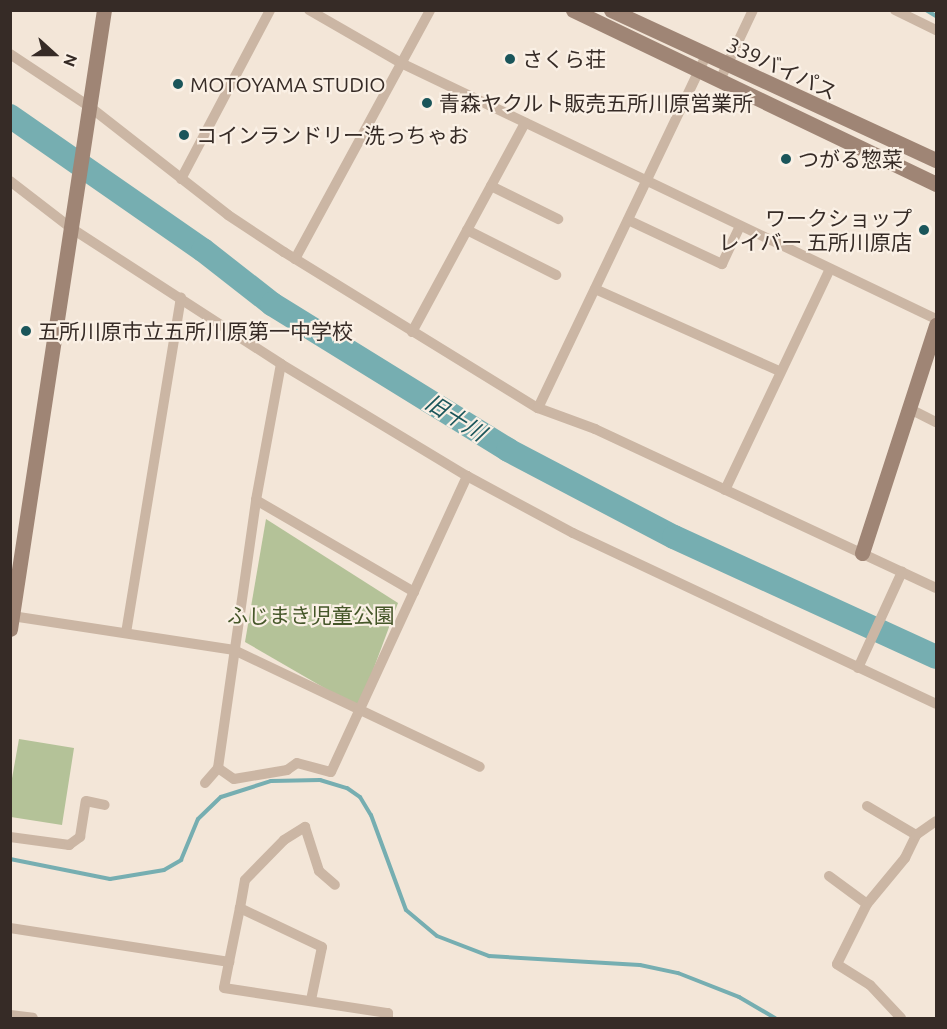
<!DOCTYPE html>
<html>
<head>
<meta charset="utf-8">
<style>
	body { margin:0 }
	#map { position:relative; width:947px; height:1029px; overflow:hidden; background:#f3e6d8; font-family:Ubuntu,"Noto Sans JP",sans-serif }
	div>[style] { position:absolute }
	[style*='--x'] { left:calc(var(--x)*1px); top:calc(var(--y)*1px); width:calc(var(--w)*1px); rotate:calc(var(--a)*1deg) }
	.green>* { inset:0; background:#b4c298 }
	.stream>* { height:4px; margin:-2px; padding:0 2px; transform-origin:2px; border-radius:2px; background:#76aeb1 }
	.river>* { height:24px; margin:-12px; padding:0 12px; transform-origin:12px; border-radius:12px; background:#76aeb1 }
	.street>* { height:10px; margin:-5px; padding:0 5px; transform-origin:5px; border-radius:5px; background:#cbb6a4 }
	.secondary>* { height:15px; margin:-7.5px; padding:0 7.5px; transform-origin:7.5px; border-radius:7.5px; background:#9f8575 }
	.dots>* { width:16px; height:16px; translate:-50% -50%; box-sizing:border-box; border:3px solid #faf0e5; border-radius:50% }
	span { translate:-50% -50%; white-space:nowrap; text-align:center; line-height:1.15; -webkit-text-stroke:4.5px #faf0e5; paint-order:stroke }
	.poi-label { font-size:21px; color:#362b26 }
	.left { translate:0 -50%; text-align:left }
	.right { translate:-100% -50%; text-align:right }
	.street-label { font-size:21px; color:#362b26 }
	.park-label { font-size:21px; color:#455629 }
	.water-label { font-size:22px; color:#1a555a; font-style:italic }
	.frame { position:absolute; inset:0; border:12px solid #362b26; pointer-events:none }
	.north { position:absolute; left:24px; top:24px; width:60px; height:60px; -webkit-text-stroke:4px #faf0e5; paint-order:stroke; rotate:111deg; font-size:16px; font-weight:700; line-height:24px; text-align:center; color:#362b26 }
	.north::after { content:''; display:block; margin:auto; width:21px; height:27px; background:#362b26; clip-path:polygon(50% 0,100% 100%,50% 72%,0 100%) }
</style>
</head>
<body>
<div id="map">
	<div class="green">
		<i style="clip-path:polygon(266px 519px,398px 603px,359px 708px,245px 642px)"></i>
		<i style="clip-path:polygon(19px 739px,74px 748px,62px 825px,11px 817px,11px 784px)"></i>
	</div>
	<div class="stream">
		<i style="--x:926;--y:10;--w:12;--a:31"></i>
		<i style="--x:10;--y:859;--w:102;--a:11.3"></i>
		<i style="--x:110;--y:879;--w:55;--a:-9.5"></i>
		<i style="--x:164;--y:870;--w:20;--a:-30"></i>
		<i style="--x:181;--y:860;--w:44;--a:-67.5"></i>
		<i style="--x:198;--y:819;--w:32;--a:-44"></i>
		<i style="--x:221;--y:797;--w:52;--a:-17.7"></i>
		<i style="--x:271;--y:781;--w:49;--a:-1.2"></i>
		<i style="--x:320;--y:780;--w:28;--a:17"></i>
		<i style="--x:347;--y:788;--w:16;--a:35"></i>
		<i style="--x:360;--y:797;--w:21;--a:59"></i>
		<i style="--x:371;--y:815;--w:101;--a:69.8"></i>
		<i style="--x:406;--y:910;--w:40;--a:40"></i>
		<i style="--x:437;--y:936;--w:56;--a:21"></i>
		<i style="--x:489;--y:956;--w:151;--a:3.4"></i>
		<i style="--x:640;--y:965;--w:39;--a:12"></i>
		<i style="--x:678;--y:973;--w:66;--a:21.5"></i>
		<i style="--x:739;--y:997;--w:42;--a:30.3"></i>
	</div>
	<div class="river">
		<i style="--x:10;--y:116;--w:235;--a:34.8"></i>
		<i style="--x:203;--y:250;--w:88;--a:38"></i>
		<i style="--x:272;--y:304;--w:278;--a:31.7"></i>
		<i style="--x:508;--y:450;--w:187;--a:27.7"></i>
		<i style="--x:674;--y:537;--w:288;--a:24.6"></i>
	</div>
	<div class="street">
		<i style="--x:309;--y:10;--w:106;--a:29.9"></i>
		<i style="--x:401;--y:63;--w:593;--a:25.57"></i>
		<i style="--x:895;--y:10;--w:46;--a:26"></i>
		<i style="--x:10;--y:54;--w:96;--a:33.5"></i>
		<i style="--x:90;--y:107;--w:175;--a:38"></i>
		<i style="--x:228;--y:215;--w:67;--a:33.5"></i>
		<i style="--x:284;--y:252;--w:298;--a:31.6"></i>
		<i style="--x:538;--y:408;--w:61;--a:20.2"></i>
		<i style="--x:595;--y:429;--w:376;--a:25"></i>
		<i style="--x:720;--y:80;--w:77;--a:-64.8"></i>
		<i style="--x:181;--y:179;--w:191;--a:-62.2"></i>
		<i style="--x:10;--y:181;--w:77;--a:37.6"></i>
		<i style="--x:71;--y:228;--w:250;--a:32.9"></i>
		<i style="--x:281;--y:364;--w:217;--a:31.1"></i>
		<i style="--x:467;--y:476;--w:120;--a:28.3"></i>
		<i style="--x:573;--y:533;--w:401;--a:25.2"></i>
		<i style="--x:491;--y:186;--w:75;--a:26.2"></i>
		<i style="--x:628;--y:220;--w:104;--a:25.1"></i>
		<i style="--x:722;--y:264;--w:42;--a:-64.7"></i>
		<i style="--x:467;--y:230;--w:100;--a:26.8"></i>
		<i style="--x:295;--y:259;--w:283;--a:-61.5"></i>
		<i style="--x:595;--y:289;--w:201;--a:24"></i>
		<i style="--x:412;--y:332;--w:238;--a:-61.6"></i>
		<i style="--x:538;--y:408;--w:390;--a:-64.5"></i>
		<i style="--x:908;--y:408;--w:31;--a:27"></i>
		<i style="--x:725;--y:490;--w:245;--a:-64.6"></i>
		<i style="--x:256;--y:500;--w:183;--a:30.2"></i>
		<i style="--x:12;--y:616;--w:225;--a:8.7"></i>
		<i style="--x:234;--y:650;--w:272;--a:25.4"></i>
		<i style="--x:126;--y:633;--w:340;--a:-80.7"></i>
		<i style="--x:858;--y:668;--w:106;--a:-65.4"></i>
		<i style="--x:218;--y:768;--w:271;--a:-81.9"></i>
		<i style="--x:256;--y:500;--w:138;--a:-79.6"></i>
		<i style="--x:205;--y:783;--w:20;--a:-49"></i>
		<i style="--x:218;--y:768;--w:19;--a:35"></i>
		<i style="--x:234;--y:779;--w:54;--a:-9.6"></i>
		<i style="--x:287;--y:770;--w:12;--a:-35"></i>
		<i style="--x:297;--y:763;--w:35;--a:15"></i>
		<i style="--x:331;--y:772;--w:326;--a:-65.3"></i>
		<i style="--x:867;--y:806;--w:57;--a:30.6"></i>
		<i style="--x:10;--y:837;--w:60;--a:7.7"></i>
		<i style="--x:69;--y:845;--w:14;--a:-36"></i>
		<i style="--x:80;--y:837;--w:36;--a:-81"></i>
		<i style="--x:86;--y:801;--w:19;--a:12"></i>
		<i style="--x:829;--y:876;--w:47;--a:36.4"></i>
		<i style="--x:10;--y:928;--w:222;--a:8.8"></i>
		<i style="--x:229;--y:962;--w:26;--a:101"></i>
		<i style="--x:224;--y:988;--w:166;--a:8.7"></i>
		<i style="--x:388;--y:1013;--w:5;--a:90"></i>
		<i style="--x:229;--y:962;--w:55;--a:-78.5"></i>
		<i style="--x:311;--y:1000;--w:54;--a:-78.3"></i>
		<i style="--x:322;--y:947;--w:91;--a:-154.6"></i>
		<i style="--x:240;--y:908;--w:28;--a:-80"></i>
		<i style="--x:245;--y:880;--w:56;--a:-45.7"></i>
		<i style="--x:284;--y:840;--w:25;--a:-32"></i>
		<i style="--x:305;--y:827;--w:46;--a:72.3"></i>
		<i style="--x:319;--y:871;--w:21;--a:41"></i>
		<i style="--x:10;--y:1015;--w:23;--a:7"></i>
		<i style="--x:901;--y:1018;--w:45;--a:-133.2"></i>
		<i style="--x:870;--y:985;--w:39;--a:-148"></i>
		<i style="--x:837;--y:964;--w:67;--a:-63.4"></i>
		<i style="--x:867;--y:904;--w:60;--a:-50.4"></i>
		<i style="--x:905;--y:858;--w:25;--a:-64"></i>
		<i style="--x:916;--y:835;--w:24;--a:-35"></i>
	</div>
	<div class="secondary">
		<i style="--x:573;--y:10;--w:403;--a:25.6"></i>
		<i style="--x:611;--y:10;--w:358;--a:24.8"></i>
		<i style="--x:862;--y:553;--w:240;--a:-72"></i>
		<i style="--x:10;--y:629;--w:626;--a:-81.37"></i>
	</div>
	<div class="dots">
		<i style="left:510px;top:59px;background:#1a555a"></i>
		<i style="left:178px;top:84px;background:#1a555a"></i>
		<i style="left:427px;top:103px;background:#1a555a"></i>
		<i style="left:184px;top:135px;background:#1a555a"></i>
		<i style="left:786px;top:159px;background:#1a555a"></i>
		<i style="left:924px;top:230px;background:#1a555a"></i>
		<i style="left:26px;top:331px;background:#1a555a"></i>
	</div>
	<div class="poi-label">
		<span class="left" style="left:522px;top:59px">さくら荘</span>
		<span class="left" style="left:190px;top:84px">MOTOYAMA STUDIO</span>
		<span class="left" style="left:439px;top:103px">青森ヤクルト販売五所川原営業所</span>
		<span class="left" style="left:196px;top:135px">コインランドリー洗っちゃお</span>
		<span class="left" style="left:798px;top:159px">つがる惣菜</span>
		<span class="right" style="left:912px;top:230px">ワークショップ<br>レイバー 五所川原店</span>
		<span class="left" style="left:38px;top:331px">五所川原市立五所川原第一中学校</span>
	</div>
	<div class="street-label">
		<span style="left:782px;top:68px;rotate:25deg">339バイパス</span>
	</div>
	<div class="park-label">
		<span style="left:311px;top:615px">ふじまき児童公園</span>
	</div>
	<div class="water-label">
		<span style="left:456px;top:417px;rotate:32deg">旧十川</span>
	</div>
	<div class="frame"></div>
	<div class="north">N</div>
</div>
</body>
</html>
